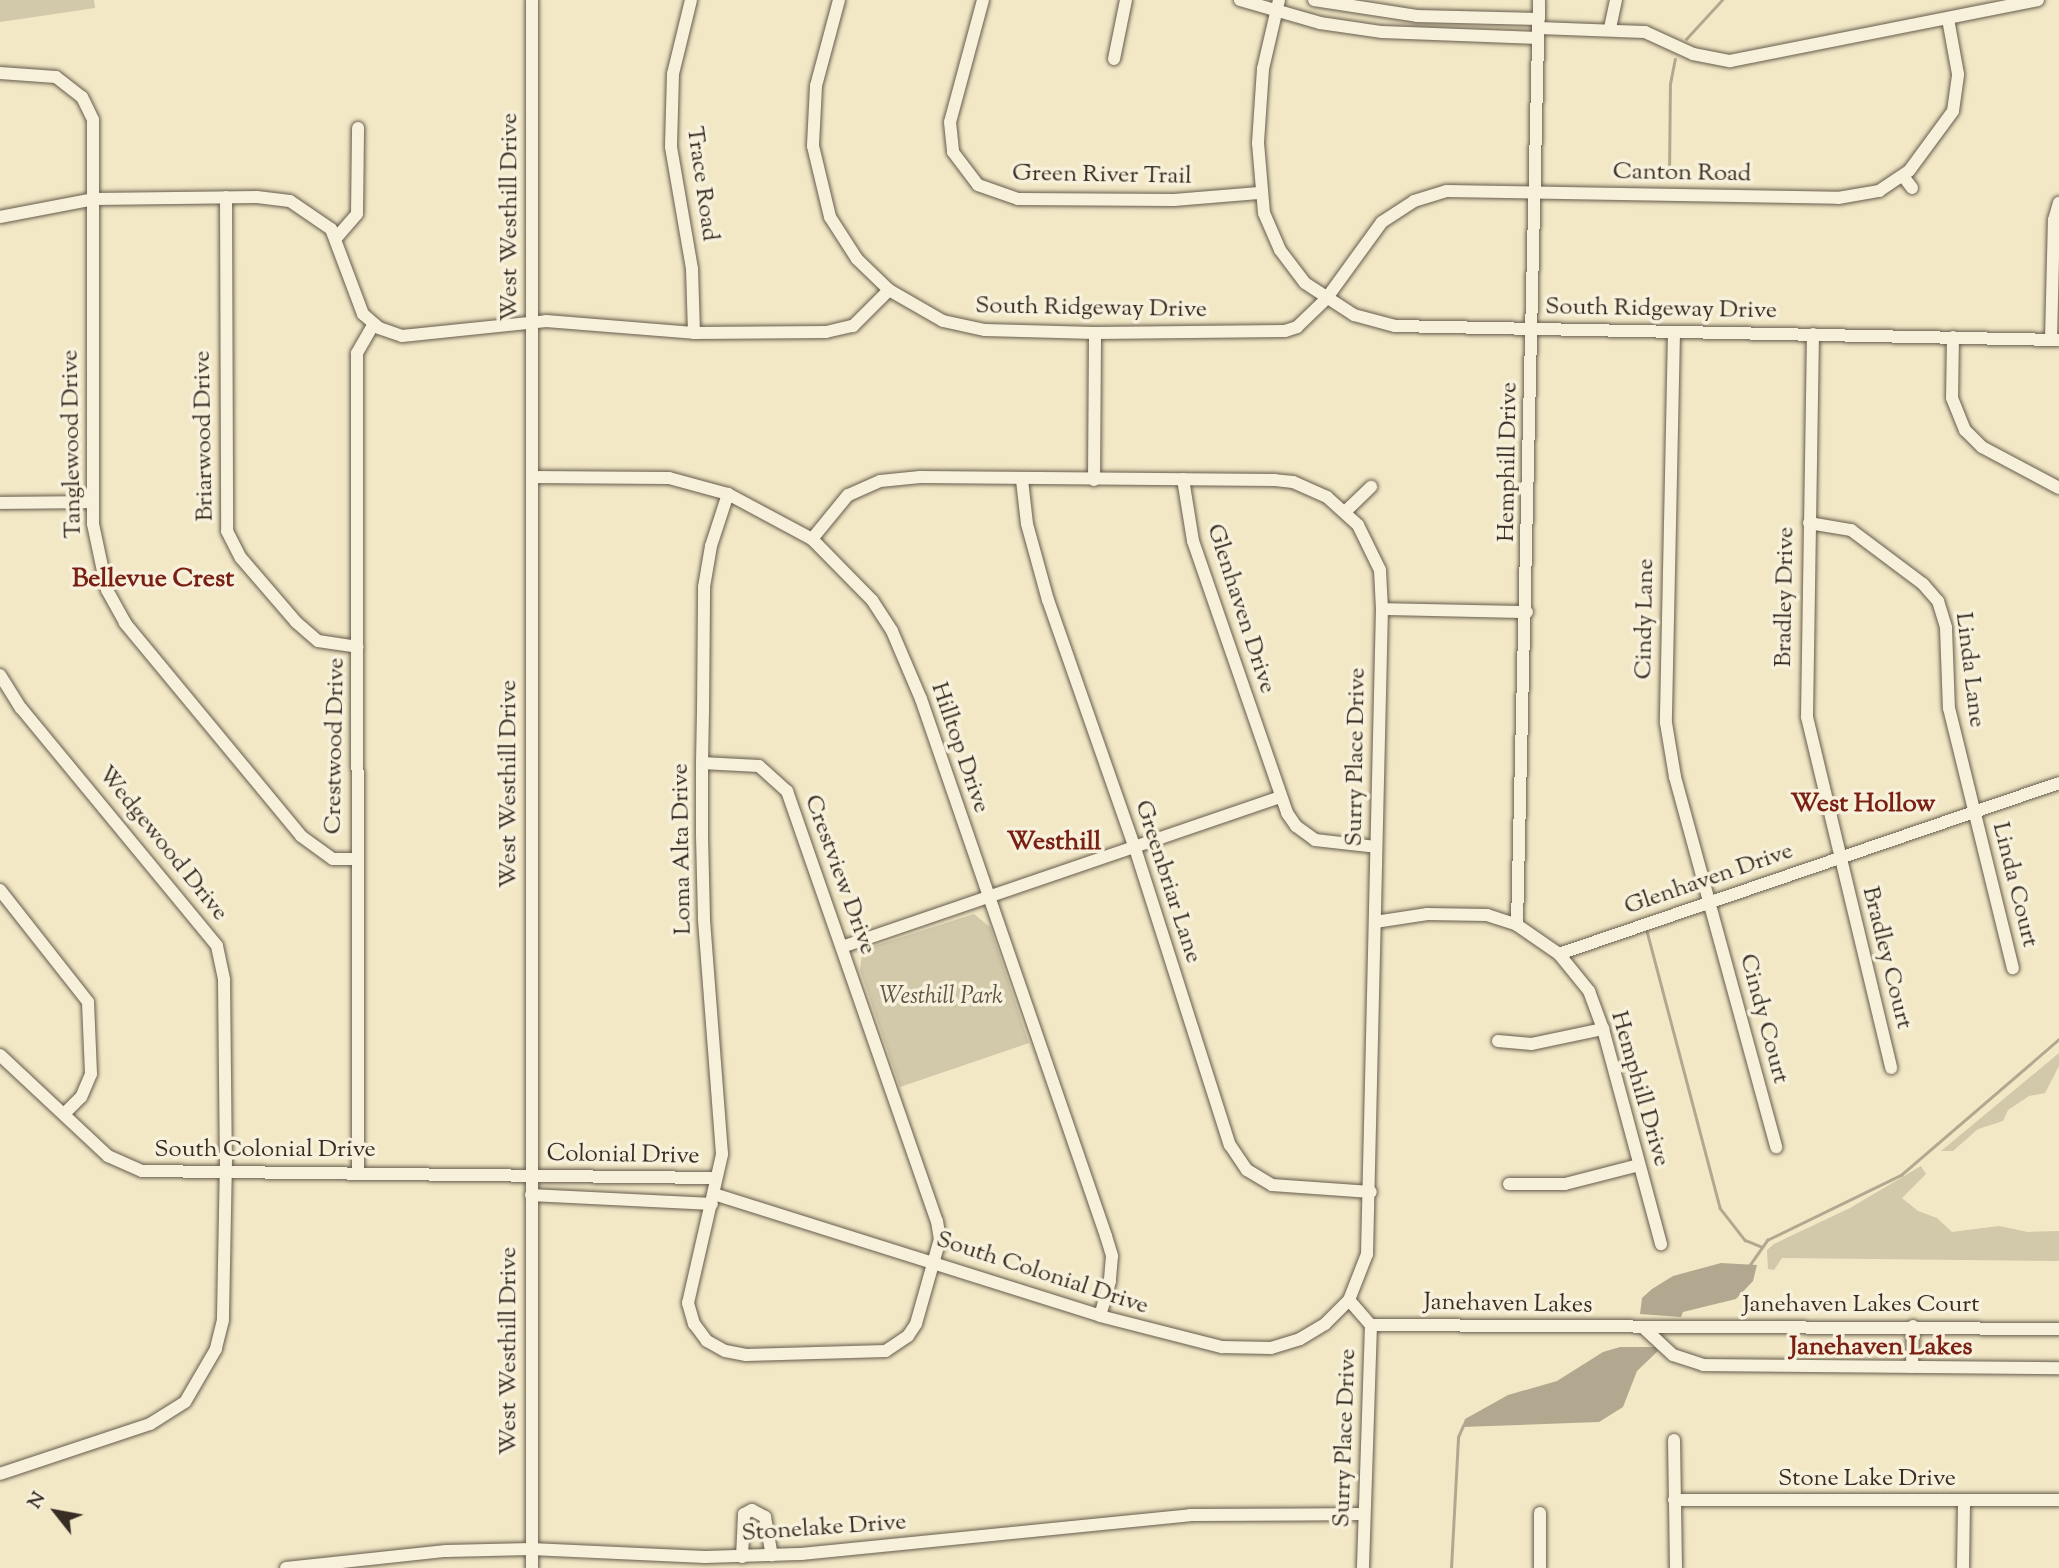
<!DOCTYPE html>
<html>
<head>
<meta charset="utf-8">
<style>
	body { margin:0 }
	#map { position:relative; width:2059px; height:1568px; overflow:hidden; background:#f2e8c6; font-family:"Sorts Mill Goudy",serif }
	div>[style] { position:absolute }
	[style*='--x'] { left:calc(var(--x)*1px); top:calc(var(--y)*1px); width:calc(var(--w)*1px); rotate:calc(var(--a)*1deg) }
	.green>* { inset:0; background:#d2c8aa }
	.water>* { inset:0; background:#b2a88f }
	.stream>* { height:2.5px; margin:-1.25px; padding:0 1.25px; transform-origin:1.25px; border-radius:1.25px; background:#b2a88f }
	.roads { filter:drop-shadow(0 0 2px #665c4c) drop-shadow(0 0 2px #665c4c) }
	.minor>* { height:12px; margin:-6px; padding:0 6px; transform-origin:6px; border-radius:6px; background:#f7f0da }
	span { translate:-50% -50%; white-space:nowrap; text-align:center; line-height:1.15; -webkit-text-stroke:7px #f7f0da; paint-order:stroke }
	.street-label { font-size:24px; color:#372d24 }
	.park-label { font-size:24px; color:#5e5446; font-style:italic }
	.neighbourhood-label { font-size:26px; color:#7a1f14; font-weight:700 }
	.north { position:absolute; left:21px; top:1477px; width:70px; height:70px; -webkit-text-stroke:5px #f7f0da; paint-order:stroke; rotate:301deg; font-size:19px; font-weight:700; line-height:28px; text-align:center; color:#372d24 }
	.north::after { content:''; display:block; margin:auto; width:24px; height:32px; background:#372d24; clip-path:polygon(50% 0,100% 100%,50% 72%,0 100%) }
</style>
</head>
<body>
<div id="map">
	<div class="green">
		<i style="clip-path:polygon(0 0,94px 0,95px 8px,0 22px)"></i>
		<i style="clip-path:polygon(974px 914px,990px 927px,1029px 1043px,900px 1087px,860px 970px,862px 954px,868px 948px)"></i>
		<i style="clip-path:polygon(2059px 1053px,2059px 1066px,2045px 1093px,2029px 1096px,2008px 1110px,2003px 1121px,1978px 1129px,1953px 1151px,1941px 1151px)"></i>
		<i style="clip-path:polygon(1921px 1166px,1926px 1174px,1902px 1198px,1918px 1211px,1937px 1218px,1952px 1232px,1999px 1226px,2028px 1232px,2059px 1231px,2059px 1261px,1782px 1258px,1774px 1270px,1768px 1269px,1767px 1250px,1774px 1244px,1850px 1208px)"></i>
	</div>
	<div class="water">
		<i style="clip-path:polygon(1721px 1263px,1757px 1265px,1753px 1281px,1736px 1299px,1683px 1312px,1681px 1317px,1640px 1314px,1642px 1298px,1652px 1289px,1673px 1276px)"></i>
		<i style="clip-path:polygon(1620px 1347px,1655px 1347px,1658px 1351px,1637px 1371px,1623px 1407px,1599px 1422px,1462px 1427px,1465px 1419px,1508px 1395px,1557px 1381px,1603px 1352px)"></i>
	</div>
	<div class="stream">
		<i style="--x:1686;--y:39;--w:53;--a:-47.3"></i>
		<i style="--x:1669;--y:175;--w:91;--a:-89.4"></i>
		<i style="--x:1670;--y:84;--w:25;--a:-79"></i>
		<i style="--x:1647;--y:931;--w:286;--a:75.2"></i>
		<i style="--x:1720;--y:1208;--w:41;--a:52"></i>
		<i style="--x:1745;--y:1240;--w:18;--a:22"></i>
		<i style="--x:1749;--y:1266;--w:32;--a:-55"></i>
		<i style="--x:1767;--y:1240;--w:149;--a:-25.9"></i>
		<i style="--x:1901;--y:1175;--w:208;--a:-40.7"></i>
		<i style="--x:1451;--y:1568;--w:131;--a:-86.9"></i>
		<i style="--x:1458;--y:1437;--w:12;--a:-66"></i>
	</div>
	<div class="roads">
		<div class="minor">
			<i style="--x:691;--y:0;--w:76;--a:103.7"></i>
			<i style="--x:673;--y:74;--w:73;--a:91.6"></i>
			<i style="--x:671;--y:147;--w:124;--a:80.2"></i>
			<i style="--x:692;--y:269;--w:64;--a:88.2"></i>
			<i style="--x:839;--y:0;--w:89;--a:105"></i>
			<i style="--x:816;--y:86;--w:60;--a:92.9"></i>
			<i style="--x:813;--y:146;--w:73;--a:76.5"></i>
			<i style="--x:830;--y:217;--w:50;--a:57.3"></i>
			<i style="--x:857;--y:259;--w:45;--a:44.1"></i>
			<i style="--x:889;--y:290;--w:62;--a:29.9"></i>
			<i style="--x:943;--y:321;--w:43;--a:12.1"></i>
			<i style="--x:985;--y:330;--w:110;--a:1.6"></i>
			<i style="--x:1095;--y:333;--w:190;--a:-0.6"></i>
			<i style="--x:1285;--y:331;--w:13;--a:-18"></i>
			<i style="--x:1297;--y:327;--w:40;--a:-44"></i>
			<i style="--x:1326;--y:299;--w:95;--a:-54"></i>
			<i style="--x:1382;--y:222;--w:38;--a:-33"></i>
			<i style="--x:1414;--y:201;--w:34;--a:-17"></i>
			<i style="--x:1447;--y:191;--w:391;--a:1"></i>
			<i style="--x:1838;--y:198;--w:42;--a:-9.7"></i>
			<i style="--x:1879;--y:191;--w:36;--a:-34"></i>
			<i style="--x:1909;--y:171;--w:74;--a:-53.7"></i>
			<i style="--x:1953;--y:111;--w:37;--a:-82"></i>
			<i style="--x:1958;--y:74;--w:56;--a:-100.3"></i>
			<i style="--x:983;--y:0;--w:126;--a:105.1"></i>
			<i style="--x:950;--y:122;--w:30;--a:84"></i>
			<i style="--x:953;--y:152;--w:41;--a:52.9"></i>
			<i style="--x:978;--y:185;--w:42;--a:19.3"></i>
			<i style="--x:1018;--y:199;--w:156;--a:0.4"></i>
			<i style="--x:1174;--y:200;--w:85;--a:-4.7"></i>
			<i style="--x:1240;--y:0;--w:83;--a:16"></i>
			<i style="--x:1320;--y:23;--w:63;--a:8.3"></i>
			<i style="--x:1382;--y:32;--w:156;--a:2.2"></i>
			<i style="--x:1279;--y:0;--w:71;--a:103.1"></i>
			<i style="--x:1263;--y:69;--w:74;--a:93.9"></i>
			<i style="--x:1258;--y:143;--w:70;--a:85.1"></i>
			<i style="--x:1264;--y:213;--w:40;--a:66.6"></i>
			<i style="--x:1280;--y:250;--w:41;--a:52.9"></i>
			<i style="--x:1305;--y:283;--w:59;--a:33.1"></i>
			<i style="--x:1354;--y:315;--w:42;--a:15"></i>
			<i style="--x:1395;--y:326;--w:664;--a:1.21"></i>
			<i style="--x:1314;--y:0;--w:104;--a:8.8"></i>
			<i style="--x:1417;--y:16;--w:122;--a:1.4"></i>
			<i style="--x:1539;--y:28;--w:106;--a:2.2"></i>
			<i style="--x:1645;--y:32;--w:53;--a:24.6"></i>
			<i style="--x:1693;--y:54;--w:38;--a:11"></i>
			<i style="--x:1730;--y:61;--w:314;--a:-11.2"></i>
			<i style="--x:1610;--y:28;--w:29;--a:-78"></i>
			<i style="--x:1114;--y:59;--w:60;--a:-78.5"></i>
			<i style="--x:0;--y:73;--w:56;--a:4.1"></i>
			<i style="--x:56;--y:77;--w:33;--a:38"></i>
			<i style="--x:82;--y:97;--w:25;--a:64"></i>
			<i style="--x:93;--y:120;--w:404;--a:90"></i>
			<i style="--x:93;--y:524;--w:67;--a:78"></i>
			<i style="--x:107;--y:590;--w:38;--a:61"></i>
			<i style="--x:125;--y:623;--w:276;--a:50.4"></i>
			<i style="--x:301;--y:836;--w:39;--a:36"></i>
			<i style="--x:333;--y:859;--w:23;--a:0"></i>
			<i style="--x:1903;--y:176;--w:15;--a:53"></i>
			<i style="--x:226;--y:197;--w:334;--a:89.8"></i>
			<i style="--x:227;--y:531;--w:30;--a:63"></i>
			<i style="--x:241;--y:558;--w:84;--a:49.3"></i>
			<i style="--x:296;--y:622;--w:29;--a:41"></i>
			<i style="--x:318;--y:641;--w:40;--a:8.5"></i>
			<i style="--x:0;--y:217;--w:96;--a:-10.8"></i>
			<i style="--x:94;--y:199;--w:163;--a:-0.7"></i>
			<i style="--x:257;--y:197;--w:33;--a:7"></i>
			<i style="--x:290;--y:201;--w:50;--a:34.3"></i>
			<i style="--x:331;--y:229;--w:91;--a:69.4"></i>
			<i style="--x:363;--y:314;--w:21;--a:41"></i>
			<i style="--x:379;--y:328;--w:24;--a:19"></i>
			<i style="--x:402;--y:336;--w:145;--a:-5.9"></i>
			<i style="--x:546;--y:321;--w:148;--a:4.6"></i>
			<i style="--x:694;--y:333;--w:132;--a:-0.4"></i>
			<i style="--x:826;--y:332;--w:28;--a:-13"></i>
			<i style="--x:853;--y:326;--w:51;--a:-45"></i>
			<i style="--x:337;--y:237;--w:30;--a:-49"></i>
			<i style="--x:357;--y:214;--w:86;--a:-89.3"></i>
			<i style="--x:1674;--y:332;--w:391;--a:91.2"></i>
			<i style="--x:1666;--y:723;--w:55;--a:80.5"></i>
			<i style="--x:1675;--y:777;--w:384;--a:74.7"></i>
			<i style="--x:1813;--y:334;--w:383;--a:90.9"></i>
			<i style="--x:1807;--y:717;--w:361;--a:76.5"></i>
			<i style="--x:1953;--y:337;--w:61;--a:90.9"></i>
			<i style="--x:1952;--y:398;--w:35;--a:68"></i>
			<i style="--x:1965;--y:430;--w:24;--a:45"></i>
			<i style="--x:1982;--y:447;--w:87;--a:28"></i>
			<i style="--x:2051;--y:340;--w:120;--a:-88.6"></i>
			<i style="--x:2054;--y:220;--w:18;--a:-74"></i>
			<i style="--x:532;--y:477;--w:137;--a:0.4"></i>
			<i style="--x:669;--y:478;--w:61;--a:15.2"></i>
			<i style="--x:728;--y:494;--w:95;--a:28.2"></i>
			<i style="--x:812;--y:539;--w:86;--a:45.5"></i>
			<i style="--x:872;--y:600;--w:37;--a:57"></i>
			<i style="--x:892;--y:631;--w:74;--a:66.9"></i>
			<i style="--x:921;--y:699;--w:568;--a:70.99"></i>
			<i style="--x:1106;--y:1236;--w:21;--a:73"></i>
			<i style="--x:1112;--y:1256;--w:25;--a:95"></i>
			<i style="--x:1110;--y:1281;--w:36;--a:106"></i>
			<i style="--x:1183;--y:479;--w:63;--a:80.8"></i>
			<i style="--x:1193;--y:541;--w:288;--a:70.9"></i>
			<i style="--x:1287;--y:813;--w:16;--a:55"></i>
			<i style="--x:1296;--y:826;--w:24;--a:36"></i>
			<i style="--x:1315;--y:840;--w:61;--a:6.5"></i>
			<i style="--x:1022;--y:480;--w:44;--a:83.5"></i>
			<i style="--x:1027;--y:524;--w:79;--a:74.6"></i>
			<i style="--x:1048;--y:600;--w:260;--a:70.7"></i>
			<i style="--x:1134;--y:845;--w:315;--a:72.3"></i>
			<i style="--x:1230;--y:1145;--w:30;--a:56"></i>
			<i style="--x:1247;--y:1170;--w:29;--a:31"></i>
			<i style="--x:1272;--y:1185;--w:99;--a:4"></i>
			<i style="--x:1094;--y:480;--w:147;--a:-89.6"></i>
			<i style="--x:0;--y:503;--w:92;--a:-0.6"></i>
			<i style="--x:1346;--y:511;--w:35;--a:-44"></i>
			<i style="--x:1809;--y:523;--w:43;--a:9.5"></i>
			<i style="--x:1851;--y:530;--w:90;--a:36.9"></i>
			<i style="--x:1923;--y:584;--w:23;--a:49"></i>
			<i style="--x:1938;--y:601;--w:28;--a:73"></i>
			<i style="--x:1946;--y:628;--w:80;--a:87.9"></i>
			<i style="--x:1949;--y:708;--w:268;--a:76.2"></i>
			<i style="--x:1382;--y:609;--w:145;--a:1.2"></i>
			<i style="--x:0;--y:675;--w:39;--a:58"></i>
			<i style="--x:21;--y:708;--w:308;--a:50.5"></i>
			<i style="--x:217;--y:946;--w:35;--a:78"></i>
			<i style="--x:224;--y:980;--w:180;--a:89.4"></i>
			<i style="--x:226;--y:1160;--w:160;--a:91.1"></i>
			<i style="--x:223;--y:1320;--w:30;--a:104"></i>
			<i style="--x:216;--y:1349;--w:61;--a:120.3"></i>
			<i style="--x:185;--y:1402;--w:41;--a:147.8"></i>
			<i style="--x:150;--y:1424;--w:158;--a:161.6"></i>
			<i style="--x:702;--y:763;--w:57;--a:3"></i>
			<i style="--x:759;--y:766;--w:38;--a:42"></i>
			<i style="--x:787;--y:791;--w:455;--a:70.8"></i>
			<i style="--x:937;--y:1221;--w:18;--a:81"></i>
			<i style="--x:940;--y:1239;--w:88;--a:105.8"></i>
			<i style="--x:916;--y:1324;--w:14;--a:124"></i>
			<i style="--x:908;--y:1336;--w:27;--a:146"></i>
			<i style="--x:886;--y:1351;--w:140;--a:178.4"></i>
			<i style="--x:746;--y:1355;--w:21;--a:-169"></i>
			<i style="--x:725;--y:1351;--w:21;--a:-151"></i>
			<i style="--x:707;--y:1341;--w:21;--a:-127"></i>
			<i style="--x:694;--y:1324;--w:22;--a:-106"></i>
			<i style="--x:688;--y:1303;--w:153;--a:-77.1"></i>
			<i style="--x:722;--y:1154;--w:237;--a:-94.4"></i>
			<i style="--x:704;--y:918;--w:83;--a:-91.4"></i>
			<i style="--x:702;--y:835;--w:72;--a:-90"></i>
			<i style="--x:702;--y:763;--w:51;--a:-88.9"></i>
			<i style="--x:703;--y:712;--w:125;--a:-89.5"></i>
			<i style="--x:704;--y:587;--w:42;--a:-80.3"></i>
			<i style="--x:711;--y:546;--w:55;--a:-71.9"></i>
			<i style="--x:0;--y:890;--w:142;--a:51.8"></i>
			<i style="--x:88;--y:1002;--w:72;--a:87.6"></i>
			<i style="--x:91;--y:1074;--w:25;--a:113"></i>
			<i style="--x:81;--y:1097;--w:23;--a:135"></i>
			<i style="--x:1375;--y:922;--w:53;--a:-8.7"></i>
			<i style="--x:1427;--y:914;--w:60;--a:1"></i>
			<i style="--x:1487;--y:915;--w:32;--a:18"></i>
			<i style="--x:1517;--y:925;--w:51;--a:34.6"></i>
			<i style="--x:1559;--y:954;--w:528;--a:-18.88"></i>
			<i style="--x:1517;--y:925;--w:925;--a:-88.64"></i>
			<i style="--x:842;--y:947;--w:463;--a:-18.9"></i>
			<i style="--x:1559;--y:954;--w:48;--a:51"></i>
			<i style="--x:1589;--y:991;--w:40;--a:69.8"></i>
			<i style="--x:1603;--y:1029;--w:223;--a:74.9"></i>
			<i style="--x:1498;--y:1041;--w:34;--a:5"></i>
			<i style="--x:1532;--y:1044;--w:73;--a:-11.9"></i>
			<i style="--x:0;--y:1055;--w:148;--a:43.1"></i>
			<i style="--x:108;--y:1156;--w:37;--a:24"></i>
			<i style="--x:142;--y:1171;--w:573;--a:0.7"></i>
			<i style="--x:358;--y:1172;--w:819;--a:-90.07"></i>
			<i style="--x:357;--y:353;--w:32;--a:-60"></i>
			<i style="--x:1509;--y:1184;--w:56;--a:0"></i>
			<i style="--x:1565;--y:1184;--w:76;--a:-14.4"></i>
			<i style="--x:714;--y:1194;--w:405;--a:17.5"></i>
			<i style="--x:1100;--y:1316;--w:126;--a:14.3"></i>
			<i style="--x:1222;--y:1347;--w:49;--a:1.2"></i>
			<i style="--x:1271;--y:1348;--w:30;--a:-17"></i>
			<i style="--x:1300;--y:1339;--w:29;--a:-31"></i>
			<i style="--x:1325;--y:1324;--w:34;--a:-45"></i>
			<i style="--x:1349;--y:1300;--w:49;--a:-68.6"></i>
			<i style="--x:1367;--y:1254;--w:645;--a:-88.67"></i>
			<i style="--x:1382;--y:609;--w:39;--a:-93"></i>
			<i style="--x:1380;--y:570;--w:50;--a:-116.1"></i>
			<i style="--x:1358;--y:525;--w:42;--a:-137.9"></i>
			<i style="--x:1327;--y:497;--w:37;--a:-156"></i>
			<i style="--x:1293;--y:482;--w:18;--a:-174"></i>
			<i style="--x:1275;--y:480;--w:355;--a:-179.5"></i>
			<i style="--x:920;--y:477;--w:40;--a:174.3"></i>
			<i style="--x:880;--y:481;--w:35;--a:156"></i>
			<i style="--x:848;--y:495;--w:57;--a:129.3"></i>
			<i style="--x:531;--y:1195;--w:181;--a:2.8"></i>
			<i style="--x:1349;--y:1300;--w:33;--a:49"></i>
			<i style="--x:1371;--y:1325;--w:243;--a:91.9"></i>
			<i style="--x:1371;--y:1325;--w:688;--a:0.33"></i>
			<i style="--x:1645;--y:1329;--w:38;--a:43"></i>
			<i style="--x:1673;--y:1355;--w:32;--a:18"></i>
			<i style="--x:1703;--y:1365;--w:356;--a:0.5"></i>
			<i style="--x:1912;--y:1367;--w:41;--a:-88.6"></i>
			<i style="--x:1674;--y:1440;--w:128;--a:89.1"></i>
			<i style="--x:1674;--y:1500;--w:385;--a:0"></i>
			<i style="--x:1540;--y:1513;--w:55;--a:90"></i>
			<i style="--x:742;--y:1557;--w:43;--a:-87.3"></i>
			<i style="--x:744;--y:1514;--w:9;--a:-27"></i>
			<i style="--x:752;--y:1510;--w:15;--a:28"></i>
			<i style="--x:765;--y:1517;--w:39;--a:80"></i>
			<i style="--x:286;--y:1568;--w:161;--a:-6.1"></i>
			<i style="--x:446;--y:1551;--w:85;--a:-1.3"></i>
			<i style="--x:531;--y:1549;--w:174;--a:2.6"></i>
			<i style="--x:705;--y:1557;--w:96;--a:-1.8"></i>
			<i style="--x:801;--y:1554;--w:391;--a:-5.7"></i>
			<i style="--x:1190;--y:1515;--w:174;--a:-0.3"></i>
			<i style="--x:532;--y:1568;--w:1568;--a:-90"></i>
			<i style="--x:1963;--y:1568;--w:67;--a:-89.1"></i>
		</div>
	</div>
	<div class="street-label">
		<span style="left:1682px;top:174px;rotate:1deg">Canton Road</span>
		<span style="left:1102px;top:176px;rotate:1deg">Green River Trail</span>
		<span style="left:701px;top:184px;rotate:82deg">Trace Road</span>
		<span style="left:511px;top:217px;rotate:-90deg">West Westhill Drive</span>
		<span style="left:1091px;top:309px;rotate:1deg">South Ridgeway Drive</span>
		<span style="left:1661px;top:310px;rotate:1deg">South Ridgeway Drive</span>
		<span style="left:205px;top:436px;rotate:-91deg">Briarwood Drive</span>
		<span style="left:73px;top:444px;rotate:-91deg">Tanglewood Drive</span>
		<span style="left:1509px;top:462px;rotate:-89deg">Hemphill Drive</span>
		<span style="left:1786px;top:597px;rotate:-89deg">Bradley Drive</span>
		<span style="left:1240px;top:609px;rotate:72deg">Glenhaven Drive</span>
		<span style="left:1646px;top:619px;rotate:-89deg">Cindy Lane</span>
		<span style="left:1969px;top:670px;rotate:83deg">Linda Lane</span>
		<span style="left:336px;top:746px;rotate:-89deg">Crestwood Drive</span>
		<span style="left:959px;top:748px;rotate:71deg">Hilltop Drive</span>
		<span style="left:1357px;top:757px;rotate:-89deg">Surry Place Drive</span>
		<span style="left:510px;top:784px;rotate:-90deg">West Westhill Drive</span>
		<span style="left:162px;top:844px;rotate:51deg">Wedgewood Drive</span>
		<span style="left:683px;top:849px;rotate:-91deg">Loma Alta Drive</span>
		<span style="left:839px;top:875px;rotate:70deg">Crestview Drive</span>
		<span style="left:1709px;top:880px;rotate:-19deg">Glenhaven Drive</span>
		<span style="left:1167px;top:882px;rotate:72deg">Greenbriar Lane</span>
		<span style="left:2014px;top:885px;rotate:76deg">Linda Court</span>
		<span style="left:1886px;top:958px;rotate:76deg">Bradley Court</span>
		<span style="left:1763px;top:1019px;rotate:75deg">Cindy Court</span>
		<span style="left:1639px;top:1089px;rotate:74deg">Hemphill Drive</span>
		<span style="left:265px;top:1151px">South Colonial Drive</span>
		<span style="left:623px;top:1156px;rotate:1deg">Colonial Drive</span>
		<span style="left:1042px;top:1274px;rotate:18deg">South Colonial Drive</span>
		<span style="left:1508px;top:1305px;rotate:1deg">Janehaven Lakes</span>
		<span style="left:1861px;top:1306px">Janehaven Lakes Court</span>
		<span style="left:510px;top:1351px;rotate:-90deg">West Westhill Drive</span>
		<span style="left:1346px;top:1438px;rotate:-88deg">Surry Place Drive</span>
		<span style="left:1867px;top:1480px">Stone Lake Drive</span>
		<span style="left:824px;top:1529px;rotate:-4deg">Stonelake Drive</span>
	</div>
	<div class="park-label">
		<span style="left:941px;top:998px">Westhill Park</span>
	</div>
	<div class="neighbourhood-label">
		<span style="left:153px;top:580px">Bellevue Crest</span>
		<span style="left:1863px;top:805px">West Hollow</span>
		<span style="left:1054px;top:843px">Westhill</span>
		<span style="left:1881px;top:1348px">Janehaven Lakes</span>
	</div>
	<div class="north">N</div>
</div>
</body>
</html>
